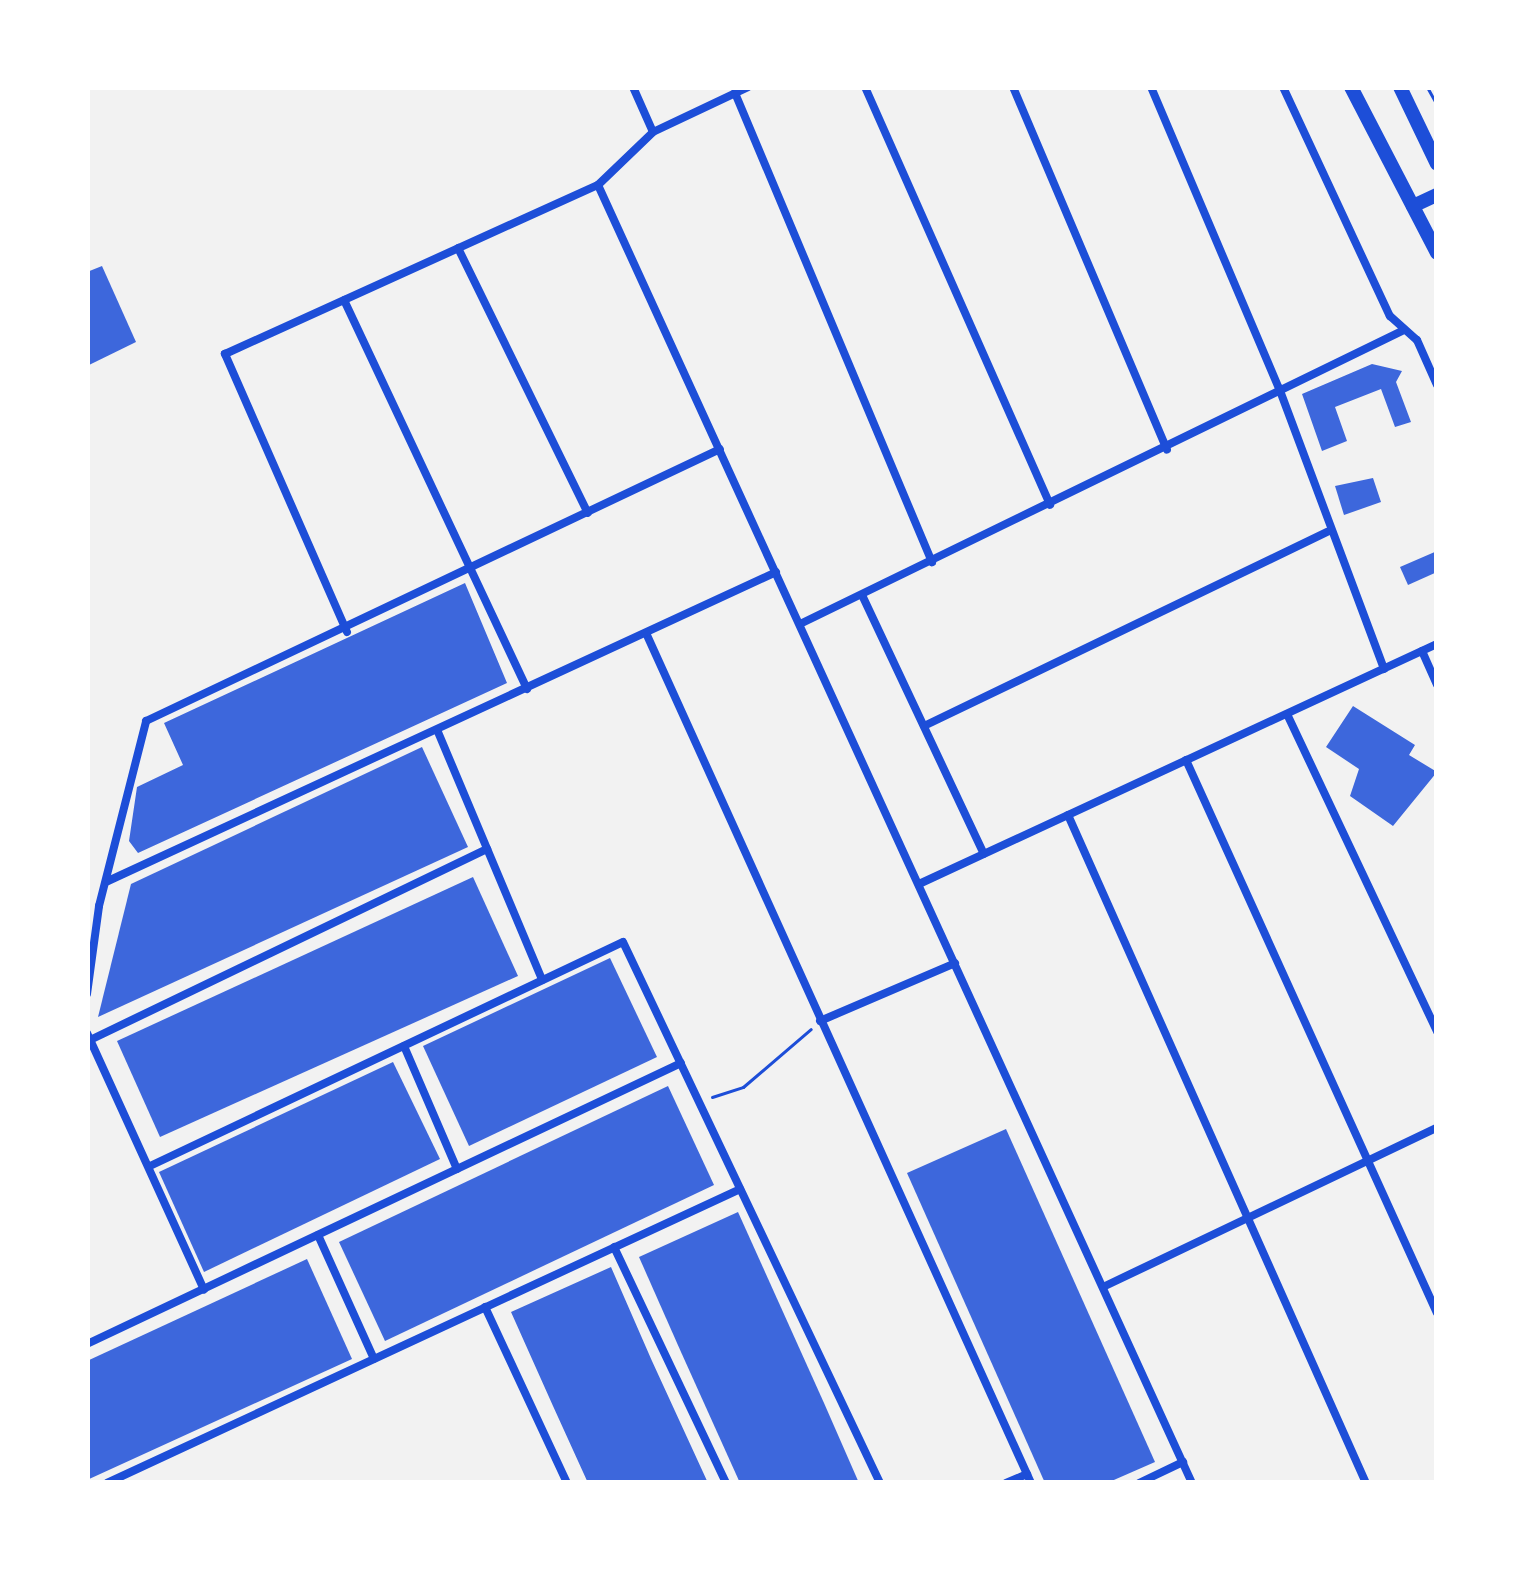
<!DOCTYPE html>
<html>
<head>
<meta charset="utf-8">
<style>
	body { margin:0 }
	#map { position:relative; width:1524px; height:1570px; overflow:hidden; background:#f2f2f2; font-family:Poppins,sans-serif }
	div>[style] { position:absolute }
	[style*='--x'] { left:calc(var(--x)*1px); top:calc(var(--y)*1px); width:calc(var(--w)*1px); rotate:calc(var(--a)*1deg) }
	.building>* { inset:0; background:#3d67dc }
	.path>* { height:3px; margin:-1.5px; padding:0 1.5px; transform-origin:1.5px; border-radius:1.5px; background:#1d4ed8 }
	.minor>* { height:8px; margin:-4px; padding:0 4px; transform-origin:4px; border-radius:4px; background:#1d4ed8 }
	.trunk>* { height:14px; margin:-7px; padding:0 7px; transform-origin:7px; border-radius:7px; background:#1d4ed8 }
	span { translate:-50% -50%; white-space:nowrap; text-align:center; line-height:1.15; -webkit-text-stroke:10px #fff; paint-order:stroke }
	.frame { position:absolute; inset:0; border:90px solid #fff; pointer-events:none }
</style>
</head>
<body>
<div id="map">
	<div class="building">
		<i style="clip-path:polygon(102px 266px,136px 342px,87px 366px,87px 272px)"></i>
		<i style="clip-path:polygon(1372px 364px,1402px 371px,1396px 382px,1411px 422px,1395px 427px,1381px 389px,1335px 407px,1347px 441px,1322px 451px,1302px 394px)"></i>
		<i style="clip-path:polygon(1373px 478px,1381px 502px,1344px 515px,1335px 486px)"></i>
		<i style="clip-path:polygon(1437px 551px,1437px 572px,1408px 585px,1400px 567px)"></i>
		<i style="clip-path:polygon(465px 583px,507px 683px,138px 853px,129px 841px,137px 787px,183px 765px,164px 723px)"></i>
		<i style="clip-path:polygon(1353px 706px,1415px 745px,1409px 755px,1437px 772px,1393px 826px,1350px 796px,1359px 769px,1326px 747px)"></i>
		<i style="clip-path:polygon(422px 747px,468px 847px,98px 1017px,131px 884px)"></i>
		<i style="clip-path:polygon(473px 877px,518px 976px,160px 1137px,117px 1041px)"></i>
		<i style="clip-path:polygon(610px 958px,657px 1057px,469px 1146px,423px 1046px)"></i>
		<i style="clip-path:polygon(393px 1062px,440px 1159px,204px 1272px,159px 1172px)"></i>
		<i style="clip-path:polygon(668px 1086px,714px 1185px,385px 1341px,339px 1242px)"></i>
		<i style="clip-path:polygon(1006px 1129px,1155px 1462px,1107px 1483px,1045px 1483px,907px 1173px)"></i>
		<i style="clip-path:polygon(738px 1212px,824px 1403px,859px 1483px,740px 1483px,681px 1352px,639px 1257px)"></i>
		<i style="clip-path:polygon(307px 1259px,352px 1359px,87px 1480px,87px 1361px)"></i>
		<i style="clip-path:polygon(611px 1267px,652px 1361px,708px 1483px,588px 1483px,553px 1406px,511px 1312px)"></i>
	</div>
	<div class="path">
		<i style="--x:1427;--y:87;--w:21;--a:61"></i>
		<i style="--x:712;--y:1097;--w:33;--a:-18"></i>
		<i style="--x:743;--y:1087;--w:89;--a:-40.5"></i>
	</div>
	<div class="minor">
		<i style="--x:633;--y:87;--w:49;--a:66"></i>
		<i style="--x:865;--y:87;--w:457;--a:66.1"></i>
		<i style="--x:1013;--y:87;--w:394;--a:67"></i>
		<i style="--x:1151;--y:87;--w:327;--a:67"></i>
		<i style="--x:1279;--y:388;--w:300;--a:69.5"></i>
		<i style="--x:1283;--y:87;--w:253;--a:65"></i>
		<i style="--x:1390;--y:316;--w:36;--a:42"></i>
		<i style="--x:1417;--y:340;--w:49;--a:66"></i>
		<i style="--x:735;--y:93;--w:509;--a:67.22"></i>
		<i style="--x:598;--y:185;--w:1427;--a:65.41"></i>
		<i style="--x:458;--y:248;--w:295;--a:63.9"></i>
		<i style="--x:344;--y:300;--w:430;--a:64.8"></i>
		<i style="--x:862;--y:595;--w:286;--a:64.8"></i>
		<i style="--x:800;--y:624;--w:672;--a:-25.95"></i>
		<i style="--x:347;--y:632;--w:304;--a:-113.7"></i>
		<i style="--x:225;--y:354;--w:409;--a:-24.4"></i>
		<i style="--x:598;--y:185;--w:76;--a:-43.9"></i>
		<i style="--x:653;--y:132;--w:105;--a:-25.3"></i>
		<i style="--x:646;--y:633;--w:933;--a:65.63"></i>
		<i style="--x:1422;--y:651;--w:37;--a:66"></i>
		<i style="--x:1287;--y:714;--w:352;--a:64.7"></i>
		<i style="--x:924;--y:726;--w:448;--a:-25.7"></i>
		<i style="--x:438;--y:732;--w:269;--a:67.2"></i>
		<i style="--x:1186;--y:760;--w:607;--a:65.59"></i>
		<i style="--x:1068;--y:815;--w:731;--a:65.96"></i>
		<i style="--x:108;--y:881;--w:736;--a:-24.82"></i>
		<i style="--x:919;--y:884;--w:571;--a:-24.86"></i>
		<i style="--x:87;--y:994;--w:89;--a:-82.2"></i>
		<i style="--x:99;--y:906;--w:191;--a:-75.7"></i>
		<i style="--x:146;--y:721;--w:635;--a:-25.35"></i>
		<i style="--x:820;--y:1021;--w:147;--a:-23.2"></i>
		<i style="--x:87;--y:1033;--w:282;--a:65.5"></i>
		<i style="--x:88;--y:1041;--w:443;--a:-25.7"></i>
		<i style="--x:404;--y:1046;--w:134;--a:66.7"></i>
		<i style="--x:150;--y:1166;--w:523;--a:-25.34"></i>
		<i style="--x:623;--y:942;--w:599;--a:64.59"></i>
		<i style="--x:318;--y:1235;--w:136;--a:65.7"></i>
		<i style="--x:614;--y:1247;--w:261;--a:64.6"></i>
		<i style="--x:1103;--y:1287;--w:370;--a:-25.5"></i>
		<i style="--x:485;--y:1307;--w:194;--a:65"></i>
		<i style="--x:87;--y:1344;--w:657;--a:-25.32"></i>
		<i style="--x:107;--y:1483;--w:698;--a:-24.91"></i>
		<i style="--x:1006;--y:1483;--w:23;--a:-23"></i>
		<i style="--x:1139;--y:1483;--w:49;--a:-25.5"></i>
	</div>
	<div class="trunk">
		<i style="--x:1351;--y:87;--w:187;--a:62.6"></i>
		<i style="--x:1400;--y:87;--w:85;--a:64.3"></i>
		<i style="--x:1413;--y:206;--w:26;--a:-25"></i>
	</div>
	<div class="frame"></div>
</div>
</body>
</html>
